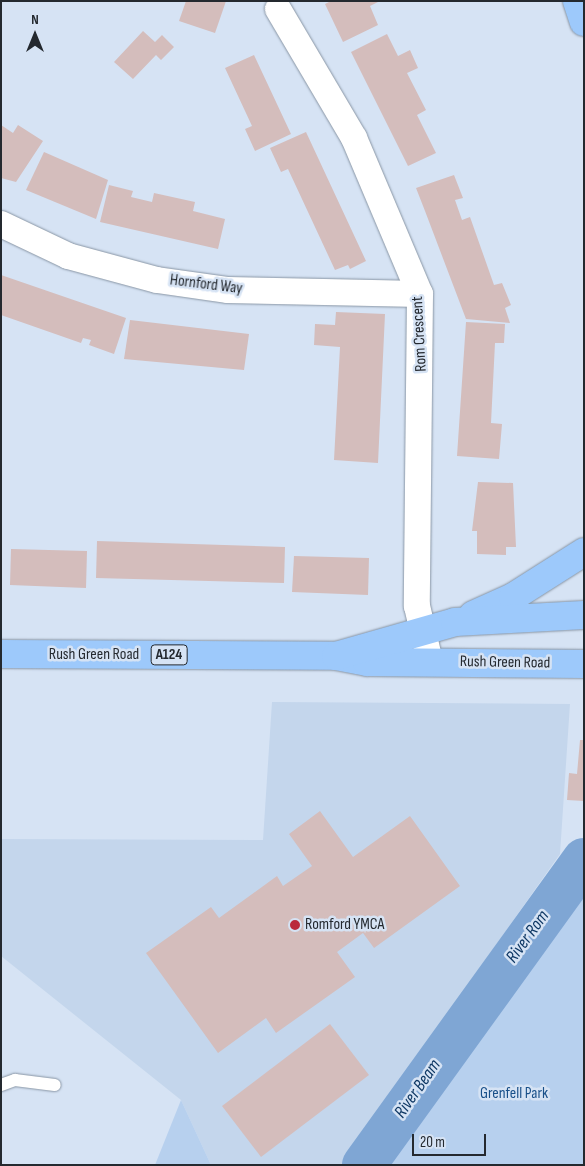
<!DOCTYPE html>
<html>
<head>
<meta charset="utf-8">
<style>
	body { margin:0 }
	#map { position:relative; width:585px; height:1166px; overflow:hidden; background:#d6e3f4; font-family:"Sofia Sans Condensed",sans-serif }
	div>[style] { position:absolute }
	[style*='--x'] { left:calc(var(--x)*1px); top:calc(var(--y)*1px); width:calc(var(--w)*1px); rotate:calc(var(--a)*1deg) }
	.built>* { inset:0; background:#c4d6ec }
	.green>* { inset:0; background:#b7d0ee }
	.river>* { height:44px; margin:-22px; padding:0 22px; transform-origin:22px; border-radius:22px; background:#7fa6d4 }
	.building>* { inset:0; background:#d4bdbc }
	.roads { filter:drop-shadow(0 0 1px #8996a5) drop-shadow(0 0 1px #8996a5) }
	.lane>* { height:12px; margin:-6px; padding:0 6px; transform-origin:6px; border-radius:6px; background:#fff }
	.street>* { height:26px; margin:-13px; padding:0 13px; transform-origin:13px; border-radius:13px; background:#fff }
	.primary>* { height:28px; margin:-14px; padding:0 14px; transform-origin:14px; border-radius:14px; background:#9dc9fb }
	.dots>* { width:14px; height:14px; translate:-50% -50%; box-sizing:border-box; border:2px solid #d6e3f4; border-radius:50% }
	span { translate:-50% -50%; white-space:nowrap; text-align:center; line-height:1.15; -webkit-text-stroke:5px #d6e3f4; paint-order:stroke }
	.shield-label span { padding:1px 4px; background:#d6e3f4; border:1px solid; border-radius:4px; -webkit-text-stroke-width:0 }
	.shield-label { font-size:15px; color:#24292f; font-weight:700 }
	.street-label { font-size:16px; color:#24292f }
	.poi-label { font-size:16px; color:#24292f }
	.left { translate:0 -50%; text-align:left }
	.park-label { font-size:16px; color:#195089 }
	.water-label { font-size:18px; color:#0f3864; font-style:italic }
	.frame { position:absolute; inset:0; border:2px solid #24292f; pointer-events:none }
	.north { position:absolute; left:10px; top:10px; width:50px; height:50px; -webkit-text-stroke:4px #d6e3f4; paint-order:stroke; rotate:0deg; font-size:14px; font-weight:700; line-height:20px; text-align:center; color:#24292f }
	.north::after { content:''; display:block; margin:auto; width:18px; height:22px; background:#24292f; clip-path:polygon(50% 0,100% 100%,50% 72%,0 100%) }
	.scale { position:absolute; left:412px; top:1134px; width:74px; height:22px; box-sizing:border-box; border:2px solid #24292f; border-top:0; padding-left:6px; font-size:15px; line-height:18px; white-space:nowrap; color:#24292f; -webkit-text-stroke:4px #d6e3f4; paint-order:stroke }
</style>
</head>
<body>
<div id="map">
	<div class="built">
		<i style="clip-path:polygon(272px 702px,570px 704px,560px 854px,341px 1165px,211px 1165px,181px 1100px,1px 956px,1px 839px,263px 840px)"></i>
	</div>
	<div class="green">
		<i style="clip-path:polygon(584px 878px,584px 1165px,371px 1165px,552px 925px)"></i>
		<i style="clip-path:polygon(181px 1100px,211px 1165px,155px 1165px)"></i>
	</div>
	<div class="river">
		<i style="--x:364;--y:1165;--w:376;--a:-54.2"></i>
	</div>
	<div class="building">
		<i style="clip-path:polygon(186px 1px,226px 1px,215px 33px,179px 21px)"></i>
		<i style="clip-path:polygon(331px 1px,380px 1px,370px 6px,378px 25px,343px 42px,325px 4px)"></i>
		<i style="clip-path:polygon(143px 31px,155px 42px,162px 35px,174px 47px,161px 60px,156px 55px,133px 79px,114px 62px)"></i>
		<i style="clip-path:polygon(387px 34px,398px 56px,410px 50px,418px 68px,407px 73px,426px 110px,417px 115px,436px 153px,408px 166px,351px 52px)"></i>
		<i style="clip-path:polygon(254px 55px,291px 134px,255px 151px,245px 129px,252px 126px,225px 68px)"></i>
		<i style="clip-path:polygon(1px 125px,13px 133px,18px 125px,43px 141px,16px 182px,1px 178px)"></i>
		<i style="clip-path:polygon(306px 132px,366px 261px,350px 269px,348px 265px,335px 270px,288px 169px,281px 172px,270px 148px)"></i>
		<i style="clip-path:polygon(44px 152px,108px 180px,96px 219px,26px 190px)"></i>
		<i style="clip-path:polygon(454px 175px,463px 198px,455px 200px,462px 220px,470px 217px,494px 285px,502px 283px,511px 305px,505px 308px,510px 323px,466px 319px,425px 211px,416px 188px)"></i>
		<i style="clip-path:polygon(109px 185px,133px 191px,131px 197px,152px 202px,154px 193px,195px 202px,193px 211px,225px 219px,218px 249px,100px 222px)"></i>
		<i style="clip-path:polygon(1px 275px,126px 318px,114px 354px,89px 345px,91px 340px,83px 338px,81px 343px,1px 315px)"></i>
		<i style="clip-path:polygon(336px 312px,385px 314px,378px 463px,334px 460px,340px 347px,314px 345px,315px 324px,335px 325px)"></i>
		<i style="clip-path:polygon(130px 320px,249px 334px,244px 370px,124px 359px)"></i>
		<i style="clip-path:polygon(466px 322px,505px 324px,504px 343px,495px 343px,491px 423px,502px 424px,499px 459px,457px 456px)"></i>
		<i style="clip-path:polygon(478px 482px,513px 483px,516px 547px,506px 547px,506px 555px,477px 554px,477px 531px,472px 531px)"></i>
		<i style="clip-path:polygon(97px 541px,285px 547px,284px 583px,96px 578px)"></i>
		<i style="clip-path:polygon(11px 549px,87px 551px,86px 588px,10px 585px)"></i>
		<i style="clip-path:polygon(294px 556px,369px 558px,368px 595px,292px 592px)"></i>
		<i style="clip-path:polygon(580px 740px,584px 740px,584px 801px,567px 800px,569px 773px,577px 774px)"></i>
		<i style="clip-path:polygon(320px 811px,353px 857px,410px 816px,460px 886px,374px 948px,363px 933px,337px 952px,355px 977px,276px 1033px,266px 1018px,218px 1053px,146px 953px,211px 907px,219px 918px,277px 876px,283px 886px,312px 866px,289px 834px)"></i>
		<i style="clip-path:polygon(330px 1024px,369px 1075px,261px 1157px,222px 1106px)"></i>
	</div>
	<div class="roads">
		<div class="lane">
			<i style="--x:1;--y:1085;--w:15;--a:-20"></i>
			<i style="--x:15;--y:1080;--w:40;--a:7.1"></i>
		</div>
		<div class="street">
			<i style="--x:278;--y:9;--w:150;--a:59.5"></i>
			<i style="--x:354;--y:138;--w:169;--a:67.1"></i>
			<i style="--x:420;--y:294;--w:312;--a:90.6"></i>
			<i style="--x:417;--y:606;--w:57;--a:76.9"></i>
			<i style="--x:1;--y:224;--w:74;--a:25.5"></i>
			<i style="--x:68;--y:256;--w:92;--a:15.1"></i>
			<i style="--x:157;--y:280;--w:72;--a:8"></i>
			<i style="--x:228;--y:290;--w:192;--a:1.2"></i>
		</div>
		<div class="primary">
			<i style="--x:577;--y:1;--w:22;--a:72"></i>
			<i style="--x:473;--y:615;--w:44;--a:-24.2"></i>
			<i style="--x:513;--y:597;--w:84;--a:-32.4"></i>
			<i style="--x:1;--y:654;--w:335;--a:0.3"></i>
			<i style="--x:336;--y:656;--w:32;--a:11"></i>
			<i style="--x:367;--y:662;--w:217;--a:0.5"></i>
			<i style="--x:336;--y:656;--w:124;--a:-15.9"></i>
			<i style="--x:455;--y:622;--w:129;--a:-3.1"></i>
		</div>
	</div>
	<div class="dots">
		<i style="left:295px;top:925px;background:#ba293d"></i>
	</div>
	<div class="shield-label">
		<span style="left:169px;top:655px">A124</span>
	</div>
	<div class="street-label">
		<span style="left:206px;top:285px;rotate:7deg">Hornford Way</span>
		<span style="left:420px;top:334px;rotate:-93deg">Rom Crescent</span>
		<span style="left:94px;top:655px">Rush Green Road</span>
		<span style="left:505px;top:663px;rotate:1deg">Rush Green Road</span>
	</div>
	<div class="poi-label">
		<span class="left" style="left:305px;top:925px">Romford YMCA</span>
	</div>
	<div class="park-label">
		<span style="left:514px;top:1094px">Grenfell Park</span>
	</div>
	<div class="water-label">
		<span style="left:528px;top:937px;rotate:-54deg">River Rom</span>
		<span style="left:418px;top:1089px;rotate:-55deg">River Beam</span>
	</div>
	<div class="frame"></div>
	<div class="north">N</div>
	<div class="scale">20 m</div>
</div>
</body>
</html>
